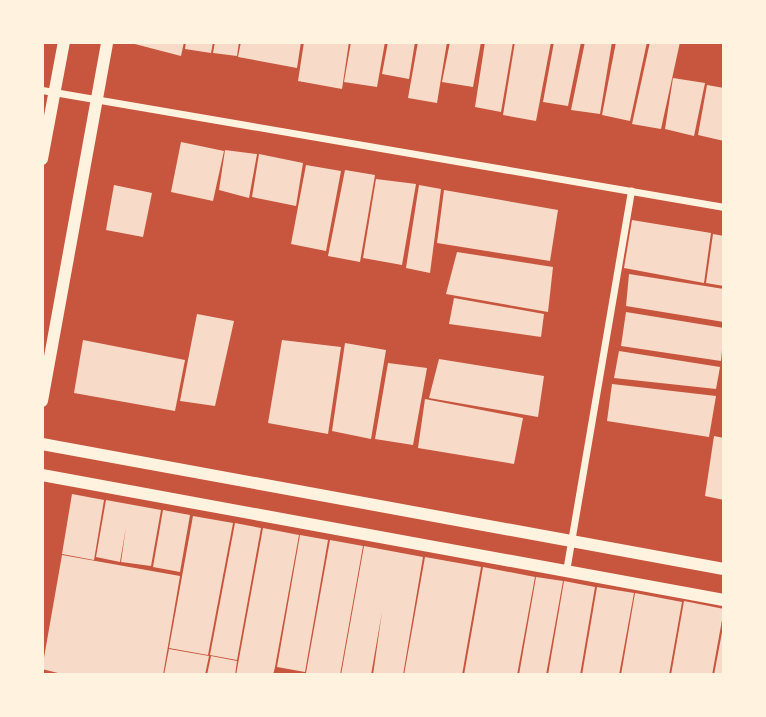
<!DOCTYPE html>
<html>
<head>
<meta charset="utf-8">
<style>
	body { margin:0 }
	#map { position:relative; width:766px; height:717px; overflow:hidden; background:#c8553d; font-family:"Public Sans",sans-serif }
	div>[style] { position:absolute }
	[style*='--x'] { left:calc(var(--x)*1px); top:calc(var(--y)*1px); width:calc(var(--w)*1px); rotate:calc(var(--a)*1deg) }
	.building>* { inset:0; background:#f7dbc8 }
	.minor>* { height:7px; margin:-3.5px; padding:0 3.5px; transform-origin:3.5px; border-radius:3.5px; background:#fff3e0 }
	.tertiary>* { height:12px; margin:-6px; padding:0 6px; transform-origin:6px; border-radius:6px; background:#fff3e0 }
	span { translate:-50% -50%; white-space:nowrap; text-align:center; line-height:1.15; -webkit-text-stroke:6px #fff3e0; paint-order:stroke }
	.frame { position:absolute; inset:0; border:44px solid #fff3e0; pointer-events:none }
</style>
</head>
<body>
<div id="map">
	<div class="building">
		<i style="clip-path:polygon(127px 42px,184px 42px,181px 56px)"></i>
		<i style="clip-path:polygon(186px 42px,213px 42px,211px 53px,185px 49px)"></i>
		<i style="clip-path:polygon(215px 42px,239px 42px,237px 56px,213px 53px)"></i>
		<i style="clip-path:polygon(241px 42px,301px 42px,297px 68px,238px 57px)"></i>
		<i style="clip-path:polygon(304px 42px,349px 42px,342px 89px,298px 81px)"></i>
		<i style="clip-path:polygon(351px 42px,385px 42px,377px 87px,344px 82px)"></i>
		<i style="clip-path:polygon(388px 42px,415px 42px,409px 79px,382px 74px)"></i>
		<i style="clip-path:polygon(418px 42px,447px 42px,437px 103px,408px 98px)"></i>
		<i style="clip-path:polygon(450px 42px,481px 42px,473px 87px,442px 82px)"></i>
		<i style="clip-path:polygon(485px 42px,513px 42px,501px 112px,475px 107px)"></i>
		<i style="clip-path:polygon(515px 42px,551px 42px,536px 121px,503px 115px)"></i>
		<i style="clip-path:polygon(554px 42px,581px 42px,568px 106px,543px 102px)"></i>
		<i style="clip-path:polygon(585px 42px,612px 42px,600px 114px,571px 110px)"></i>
		<i style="clip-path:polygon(616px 42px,647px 42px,630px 121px,602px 115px)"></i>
		<i style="clip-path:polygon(650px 42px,680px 42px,661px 129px,632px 124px)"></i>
		<i style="clip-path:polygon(673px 78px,705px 83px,694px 136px,665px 129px)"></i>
		<i style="clip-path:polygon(707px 85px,724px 88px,724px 141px,698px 135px)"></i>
		<i style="clip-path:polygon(181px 142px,224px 151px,213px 201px,171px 192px)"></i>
		<i style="clip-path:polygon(225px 150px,257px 154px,249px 198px,219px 190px)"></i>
		<i style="clip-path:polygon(259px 154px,303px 163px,296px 206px,252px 197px)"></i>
		<i style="clip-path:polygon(306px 165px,341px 171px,326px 251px,291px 244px)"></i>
		<i style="clip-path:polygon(345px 170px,375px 175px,360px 262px,328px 256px)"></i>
		<i style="clip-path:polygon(376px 179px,416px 184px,402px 265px,363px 258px)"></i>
		<i style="clip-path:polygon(114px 185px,152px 193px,143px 237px,106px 230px)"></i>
		<i style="clip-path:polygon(419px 185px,441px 189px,430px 273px,406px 268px)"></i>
		<i style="clip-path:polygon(444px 190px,558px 210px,550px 261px,437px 243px)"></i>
		<i style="clip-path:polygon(632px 220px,711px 233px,704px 283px,624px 268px)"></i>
		<i style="clip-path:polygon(713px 234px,724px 236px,724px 286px,706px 283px)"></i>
		<i style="clip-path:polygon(457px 252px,553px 267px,548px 312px,446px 294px)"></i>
		<i style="clip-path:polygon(629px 274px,724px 289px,724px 322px,626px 306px)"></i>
		<i style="clip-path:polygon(454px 298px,544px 314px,541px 337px,449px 324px)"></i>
		<i style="clip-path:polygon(626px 312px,724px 328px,721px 361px,621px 346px)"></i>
		<i style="clip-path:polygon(197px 314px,234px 321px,215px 406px,180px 401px)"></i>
		<i style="clip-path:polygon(83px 340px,185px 360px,175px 411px,74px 393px)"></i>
		<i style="clip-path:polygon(282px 340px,341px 347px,328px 434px,268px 423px)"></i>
		<i style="clip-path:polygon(345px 343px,386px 350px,371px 439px,332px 431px)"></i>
		<i style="clip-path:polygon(619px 351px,720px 367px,716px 389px,614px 378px)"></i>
		<i style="clip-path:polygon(439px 359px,544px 376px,538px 417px,429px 398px)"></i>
		<i style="clip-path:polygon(388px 363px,427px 368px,413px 445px,375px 439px)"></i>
		<i style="clip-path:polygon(612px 384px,716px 396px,709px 437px,607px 421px)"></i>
		<i style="clip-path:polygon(425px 399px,523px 418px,514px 464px,418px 448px)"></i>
		<i style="clip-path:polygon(714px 436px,724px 438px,724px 500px,705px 496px)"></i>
		<i style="clip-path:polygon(72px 494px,104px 500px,94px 560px,62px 554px)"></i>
		<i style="clip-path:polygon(106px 500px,161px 510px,151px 566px,121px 562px,126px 527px,120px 562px,96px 557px)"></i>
		<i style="clip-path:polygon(163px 510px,190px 515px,180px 572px,153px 567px)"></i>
		<i style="clip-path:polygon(193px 516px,233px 523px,208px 655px,169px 648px)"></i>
		<i style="clip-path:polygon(235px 523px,261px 528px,237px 660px,210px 655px)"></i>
		<i style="clip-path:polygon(263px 528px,299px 535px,275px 667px,273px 675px,236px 675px)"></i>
		<i style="clip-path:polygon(300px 535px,328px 540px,305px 672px,277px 667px)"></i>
		<i style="clip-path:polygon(330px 540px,363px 546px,340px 675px,318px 675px,306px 673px)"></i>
		<i style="clip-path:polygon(364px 546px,423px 557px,403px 675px,373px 675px,382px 612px,371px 675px,341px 675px)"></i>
		<i style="clip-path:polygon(62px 555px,180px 576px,163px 675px,66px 675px,42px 669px)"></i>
		<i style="clip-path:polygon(425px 557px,481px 567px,462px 675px,404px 675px)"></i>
		<i style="clip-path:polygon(483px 567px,535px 577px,517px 675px,464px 675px)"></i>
		<i style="clip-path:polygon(536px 577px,563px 581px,546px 675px,519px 675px)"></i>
		<i style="clip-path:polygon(564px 581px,595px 587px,580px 675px,548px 675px)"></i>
		<i style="clip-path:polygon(597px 587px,634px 593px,619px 675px,582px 675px)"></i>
		<i style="clip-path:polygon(635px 593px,682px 602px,669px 675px,621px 675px)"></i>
		<i style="clip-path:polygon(684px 601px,724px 609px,712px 675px,671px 675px)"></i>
		<i style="clip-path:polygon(723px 627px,724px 675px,714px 675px)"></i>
		<i style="clip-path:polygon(169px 649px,209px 656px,205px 675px,164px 675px)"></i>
		<i style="clip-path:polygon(211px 656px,237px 661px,235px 675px,207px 675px)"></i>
	</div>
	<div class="minor">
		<i style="--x:42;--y:90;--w:692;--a:9.73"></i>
		<i style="--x:566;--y:571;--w:386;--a:-80.3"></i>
	</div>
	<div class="tertiary">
		<i style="--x:42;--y:159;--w:119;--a:-79.4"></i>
		<i style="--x:42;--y:401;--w:365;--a:-79.7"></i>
		<i style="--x:42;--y:444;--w:693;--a:10.39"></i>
		<i style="--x:42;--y:475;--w:693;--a:10.39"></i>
	</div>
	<div class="frame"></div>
</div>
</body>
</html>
